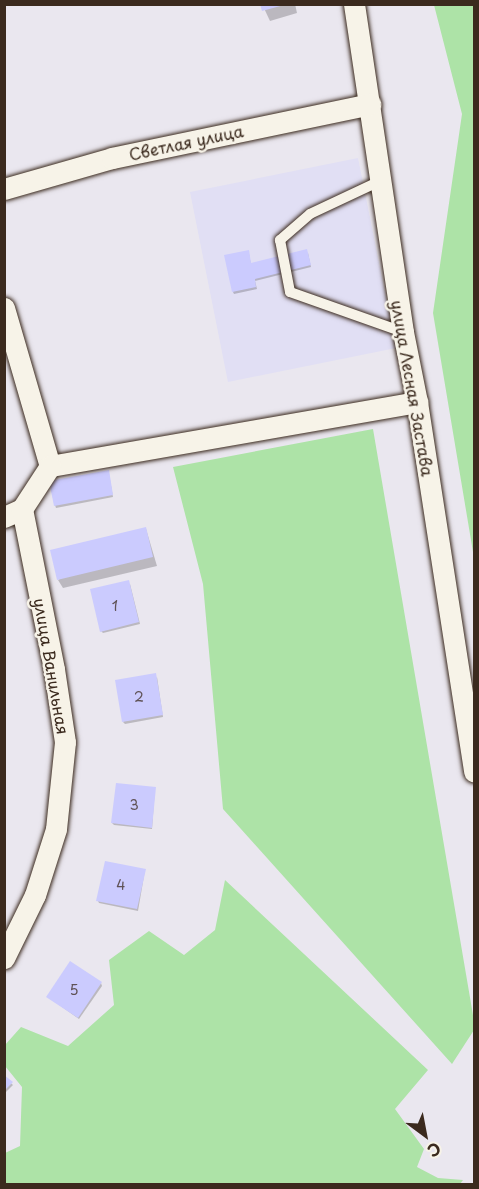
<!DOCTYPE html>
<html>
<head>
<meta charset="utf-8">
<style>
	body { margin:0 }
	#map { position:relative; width:479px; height:1189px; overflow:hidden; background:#eae7ef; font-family:"Playpen Sans",sans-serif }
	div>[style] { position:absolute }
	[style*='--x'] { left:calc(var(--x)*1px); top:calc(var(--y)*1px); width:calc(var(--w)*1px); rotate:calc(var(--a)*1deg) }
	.built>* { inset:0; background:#e1dff4 }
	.green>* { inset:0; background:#ade3a7 }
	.shadow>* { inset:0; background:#0003 }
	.building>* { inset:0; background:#cbcbfe }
	.roads { filter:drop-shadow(0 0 2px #3b2a1e) drop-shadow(0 0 2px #3b2a1e) }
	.service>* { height:10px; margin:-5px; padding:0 5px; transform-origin:5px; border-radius:5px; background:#f7f3e8 }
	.minor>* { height:21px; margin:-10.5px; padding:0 10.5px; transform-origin:10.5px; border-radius:10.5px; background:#f7f3e8 }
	span { translate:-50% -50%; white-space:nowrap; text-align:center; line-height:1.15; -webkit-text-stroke:5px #f7f3e8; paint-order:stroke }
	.number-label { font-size:14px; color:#5f5256 }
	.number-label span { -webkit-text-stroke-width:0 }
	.street-label { font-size:16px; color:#3b2a1e }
	.frame { position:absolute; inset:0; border:6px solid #3b2a1e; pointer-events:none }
	.north { position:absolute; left:395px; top:1105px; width:60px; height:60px; -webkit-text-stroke:4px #f7f3e8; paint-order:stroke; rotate:148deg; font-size:16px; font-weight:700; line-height:24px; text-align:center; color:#3b2a1e }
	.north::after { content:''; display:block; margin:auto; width:21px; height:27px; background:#3b2a1e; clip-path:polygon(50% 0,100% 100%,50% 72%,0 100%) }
</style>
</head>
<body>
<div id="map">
	<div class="built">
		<i style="clip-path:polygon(358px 158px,396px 348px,228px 382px,190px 192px)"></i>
	</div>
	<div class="green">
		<i style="clip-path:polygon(434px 5px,474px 5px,474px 558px,433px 313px,462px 114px)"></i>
		<i style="clip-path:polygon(373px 429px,474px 1021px,474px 1030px,452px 1064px,223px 809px,203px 584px,173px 467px)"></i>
		<i style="clip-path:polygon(225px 880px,428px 1070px,395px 1109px,424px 1149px,417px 1167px,438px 1178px,463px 1180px,460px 1184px,5px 1184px,5px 1153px,20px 1146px,22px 1087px,5px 1066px,5px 1045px,21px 1027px,68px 1046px,114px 1005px,109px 960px,149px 931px,184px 955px,215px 930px)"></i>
	</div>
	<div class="shadow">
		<i style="clip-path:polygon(262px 4px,295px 4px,297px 13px,270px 21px)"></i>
		<i style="clip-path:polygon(308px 253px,311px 267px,255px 281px,257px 289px,234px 294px,233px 292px,249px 254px,251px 265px)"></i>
		<i style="clip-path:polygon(109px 474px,113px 497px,56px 508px,55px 505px)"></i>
		<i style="clip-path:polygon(146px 529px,157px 566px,63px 588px,58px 580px)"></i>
		<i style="clip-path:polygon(130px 584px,140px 624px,103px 633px,101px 631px)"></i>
		<i style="clip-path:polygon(157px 677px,163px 717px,125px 724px,123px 722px)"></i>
		<i style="clip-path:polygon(155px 788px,152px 829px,114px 825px,112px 823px)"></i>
		<i style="clip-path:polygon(145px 870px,138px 911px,99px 903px,98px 901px)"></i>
		<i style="clip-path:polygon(101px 983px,102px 986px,79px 1019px,48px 997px)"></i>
		<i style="clip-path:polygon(4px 1077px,13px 1085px,4px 1094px)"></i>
	</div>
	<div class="building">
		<i style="clip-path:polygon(260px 4px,284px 4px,284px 5px,262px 11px)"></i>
		<i style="clip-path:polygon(307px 249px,311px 265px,255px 279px,256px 287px,232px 292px,224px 255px,249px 250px,251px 263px)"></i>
		<i style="clip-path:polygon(109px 470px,113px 495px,54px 506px,49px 481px)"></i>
		<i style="clip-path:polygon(146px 527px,153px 557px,57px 580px,50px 550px)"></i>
		<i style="clip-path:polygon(129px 580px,139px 622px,100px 632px,90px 589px)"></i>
		<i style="clip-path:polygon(156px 673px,163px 715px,122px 722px,115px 680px)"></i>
		<i style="clip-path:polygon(116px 783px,156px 787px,152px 828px,111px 823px)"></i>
		<i style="clip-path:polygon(105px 861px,146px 869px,137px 909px,96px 901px)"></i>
		<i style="clip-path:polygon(70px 961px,102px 982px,78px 1018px,46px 997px)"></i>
		<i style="clip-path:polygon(4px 1075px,13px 1082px,4px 1091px)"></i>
	</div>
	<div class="roads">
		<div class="service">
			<i style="--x:380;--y:181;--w:77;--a:154.8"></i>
			<i style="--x:310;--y:214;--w:40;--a:139"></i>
			<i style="--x:280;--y:240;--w:53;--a:79.1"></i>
			<i style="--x:290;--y:292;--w:120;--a:19.5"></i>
		</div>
		<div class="minor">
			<i style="--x:354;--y:4;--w:332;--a:81.5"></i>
			<i style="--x:403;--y:332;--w:71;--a:78.7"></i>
			<i style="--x:417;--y:402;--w:374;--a:81.2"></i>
			<i style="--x:4;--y:189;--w:112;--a:-16"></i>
			<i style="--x:112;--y:158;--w:264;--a:-11.8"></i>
			<i style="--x:4;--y:308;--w:165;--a:73.8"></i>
			<i style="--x:50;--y:466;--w:373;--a:-9.9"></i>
			<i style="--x:4;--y:517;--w:20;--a:-24"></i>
			<i style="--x:22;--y:509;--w:51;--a:-56.9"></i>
			<i style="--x:4;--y:958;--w:70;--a:-63.8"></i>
			<i style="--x:35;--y:895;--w:69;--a:-72.3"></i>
			<i style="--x:56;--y:829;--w:87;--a:-84.1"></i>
			<i style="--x:65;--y:742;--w:74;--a:-98.6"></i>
			<i style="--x:54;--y:669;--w:163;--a:-101.3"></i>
		</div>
	</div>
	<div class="number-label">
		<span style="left:115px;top:606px">1</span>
		<span style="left:139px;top:697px">2</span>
		<span style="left:134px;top:805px">3</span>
		<span style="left:121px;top:885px">4</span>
		<span style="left:74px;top:990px">5</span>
	</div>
	<div class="street-label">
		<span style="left:186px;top:142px;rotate:-12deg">Светлая улица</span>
		<span style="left:413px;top:388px;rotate:80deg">улица Лесная Застава</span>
		<span style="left:52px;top:666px;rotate:80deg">улица Ванильная</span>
	</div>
	<div class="frame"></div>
	<div class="north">С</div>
</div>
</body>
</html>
